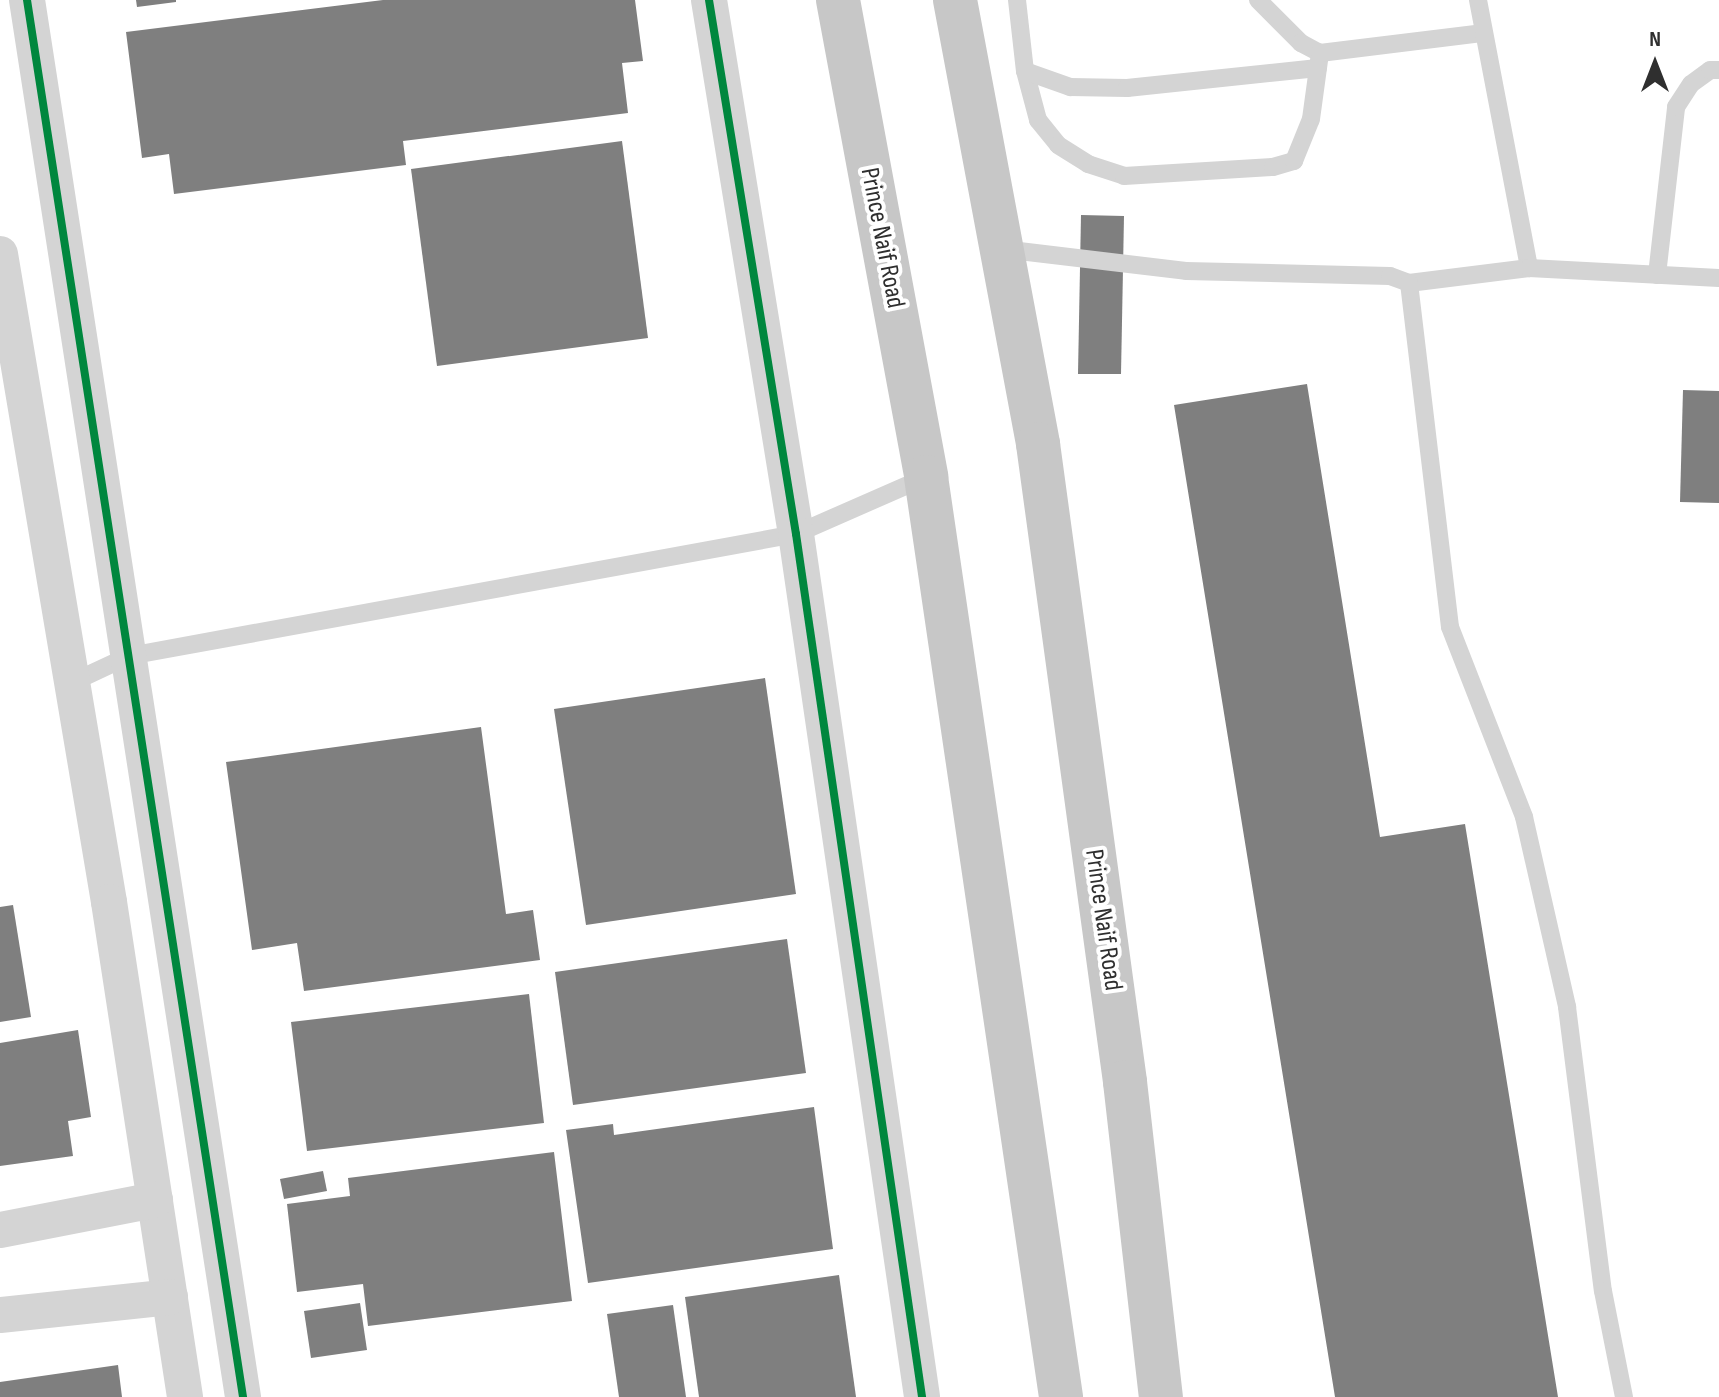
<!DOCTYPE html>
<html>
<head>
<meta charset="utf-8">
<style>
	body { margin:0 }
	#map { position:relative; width:1719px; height:1397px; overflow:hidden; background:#fff; font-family:"Sofia Sans Condensed",sans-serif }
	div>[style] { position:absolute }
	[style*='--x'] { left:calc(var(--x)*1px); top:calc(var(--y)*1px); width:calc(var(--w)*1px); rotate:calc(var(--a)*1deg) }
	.building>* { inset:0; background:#7f7f7f }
	.lane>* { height:18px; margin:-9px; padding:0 9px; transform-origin:9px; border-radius:9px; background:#d4d4d4 }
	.street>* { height:36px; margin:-18px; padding:0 18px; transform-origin:18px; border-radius:18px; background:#d4d4d4 }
	.primary>* { height:44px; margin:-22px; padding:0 22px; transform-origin:22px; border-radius:22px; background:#c7c7c7 }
	.cycleway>* { height:8px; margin:-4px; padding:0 4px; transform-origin:4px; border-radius:4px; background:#00873e }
	span { translate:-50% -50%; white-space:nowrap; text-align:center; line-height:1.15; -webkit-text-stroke:8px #fff; paint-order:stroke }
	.street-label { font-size:26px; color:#2f2f2f }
	.north { position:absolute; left:1615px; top:24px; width:80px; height:80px; -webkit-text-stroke:6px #fff; paint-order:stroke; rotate:0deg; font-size:22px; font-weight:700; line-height:32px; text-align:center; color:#2f2f2f }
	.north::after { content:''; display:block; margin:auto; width:28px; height:36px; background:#2f2f2f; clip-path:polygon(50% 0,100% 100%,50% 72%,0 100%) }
</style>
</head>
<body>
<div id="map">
	<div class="building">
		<i style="clip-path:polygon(136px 0,176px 0,176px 2px,137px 7px)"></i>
		<i style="clip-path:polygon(383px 0,635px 0,643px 61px,622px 63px,628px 113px,403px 141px,406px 165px,174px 194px,169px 154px,142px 158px,126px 32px)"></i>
		<i style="clip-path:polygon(622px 141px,648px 338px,437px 366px,411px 169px)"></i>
		<i style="clip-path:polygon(1081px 215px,1124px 216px,1121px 374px,1078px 374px)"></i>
		<i style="clip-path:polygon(1307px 384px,1380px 837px,1465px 824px,1558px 1397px,1335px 1397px,1174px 405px)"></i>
		<i style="clip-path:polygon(1683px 390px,1719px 391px,1719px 503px,1680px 502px)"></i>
		<i style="clip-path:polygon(765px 678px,796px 894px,586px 925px,554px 709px)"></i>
		<i style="clip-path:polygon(481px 727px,506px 914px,533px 910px,540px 960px,304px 991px,297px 943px,252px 950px,226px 762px)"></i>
		<i style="clip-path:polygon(13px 905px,31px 1017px,0 1022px,0 907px)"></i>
		<i style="clip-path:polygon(787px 939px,806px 1073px,573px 1105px,555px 972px)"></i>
		<i style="clip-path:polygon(529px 994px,544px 1123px,307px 1151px,291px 1022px)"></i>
		<i style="clip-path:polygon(78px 1030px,91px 1117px,68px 1121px,73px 1156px,0 1166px,0 1043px)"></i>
		<i style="clip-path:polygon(814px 1107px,833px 1249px,588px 1283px,566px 1130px,613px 1124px,614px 1135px)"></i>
		<i style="clip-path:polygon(554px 1152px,572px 1301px,368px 1326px,363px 1284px,297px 1292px,287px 1204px,350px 1196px,348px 1178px)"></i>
		<i style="clip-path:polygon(323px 1171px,327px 1191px,284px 1199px,280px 1179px)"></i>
		<i style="clip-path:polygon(839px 1275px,856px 1397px,699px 1397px,685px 1297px)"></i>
		<i style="clip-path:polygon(360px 1303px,367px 1350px,311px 1358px,304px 1311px)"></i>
		<i style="clip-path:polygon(673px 1305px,686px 1397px,619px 1397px,607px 1314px)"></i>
		<i style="clip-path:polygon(118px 1365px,122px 1397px,0 1397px,0 1382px)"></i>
	</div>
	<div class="lane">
		<i style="--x:1017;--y:0;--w:71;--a:83.6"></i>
		<i style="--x:1025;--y:71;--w:51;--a:75.1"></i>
		<i style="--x:1038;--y:120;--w:32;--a:51"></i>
		<i style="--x:1058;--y:145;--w:36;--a:32"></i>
		<i style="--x:1088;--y:164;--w:38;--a:18"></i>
		<i style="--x:1124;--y:176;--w:149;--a:-3.5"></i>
		<i style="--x:1273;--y:167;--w:22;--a:-16"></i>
		<i style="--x:1294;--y:161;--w:45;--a:-68"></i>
		<i style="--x:1311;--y:119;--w:67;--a:-82.2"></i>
		<i style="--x:1258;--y:0;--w:61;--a:45"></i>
		<i style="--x:1301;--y:43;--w:21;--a:28"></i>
		<i style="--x:1320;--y:53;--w:165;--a:-7"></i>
		<i style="--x:1478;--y:0;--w:273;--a:79.2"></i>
		<i style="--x:1025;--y:71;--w:48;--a:19.6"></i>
		<i style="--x:1070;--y:87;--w:57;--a:1"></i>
		<i style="--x:1127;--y:88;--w:192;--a:-6"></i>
		<i style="--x:1002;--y:249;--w:185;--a:6.8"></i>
		<i style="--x:1186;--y:271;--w:204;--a:1.4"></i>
		<i style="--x:1390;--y:276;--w:20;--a:20"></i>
		<i style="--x:1409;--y:283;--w:121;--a:-7.1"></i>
		<i style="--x:1529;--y:268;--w:190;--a:3"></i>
		<i style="--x:1657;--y:275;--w:169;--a:-83.5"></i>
		<i style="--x:1676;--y:107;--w:27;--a:-57"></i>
		<i style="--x:1691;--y:84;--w:24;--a:-36"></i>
		<i style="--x:1710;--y:70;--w:9;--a:0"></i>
		<i style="--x:1409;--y:283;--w:346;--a:83.2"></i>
		<i style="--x:1450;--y:627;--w:204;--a:68.7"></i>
		<i style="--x:1524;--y:817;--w:195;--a:77.2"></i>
		<i style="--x:1567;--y:1007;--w:286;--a:82.8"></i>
		<i style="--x:1603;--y:1291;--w:108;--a:78.8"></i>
		<i style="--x:71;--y:683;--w:64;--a:-25"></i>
		<i style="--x:129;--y:656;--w:678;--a:-10.37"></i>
		<i style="--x:796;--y:534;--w:142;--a:-23.7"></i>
	</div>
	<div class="street">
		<i style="--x:27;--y:0;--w:1414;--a:81.21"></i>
		<i style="--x:709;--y:0;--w:541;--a:80.75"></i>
		<i style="--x:796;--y:534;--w:872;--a:81.69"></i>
		<i style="--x:0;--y:254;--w:657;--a:80.45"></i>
		<i style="--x:109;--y:902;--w:501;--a:81.27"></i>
		<i style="--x:0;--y:1230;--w:158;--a:-11"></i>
		<i style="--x:0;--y:1315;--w:171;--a:-6"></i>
	</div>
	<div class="primary">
		<i style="--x:838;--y:0;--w:485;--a:79.5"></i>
		<i style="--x:926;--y:477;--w:930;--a:81.65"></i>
		<i style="--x:955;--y:0;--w:452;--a:79.4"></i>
		<i style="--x:1038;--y:444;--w:644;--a:82.23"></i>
		<i style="--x:1125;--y:1082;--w:317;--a:83.5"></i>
	</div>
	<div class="cycleway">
		<i style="--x:27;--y:0;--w:1414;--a:81.21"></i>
		<i style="--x:709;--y:0;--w:541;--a:80.75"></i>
		<i style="--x:796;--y:534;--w:872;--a:81.69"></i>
	</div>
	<div class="street-label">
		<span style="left:882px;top:238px;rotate:79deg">Prince Naif Road</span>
		<span style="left:1103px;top:920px;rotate:82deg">Prince Naif Road</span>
	</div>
	<div class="north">N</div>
</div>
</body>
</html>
